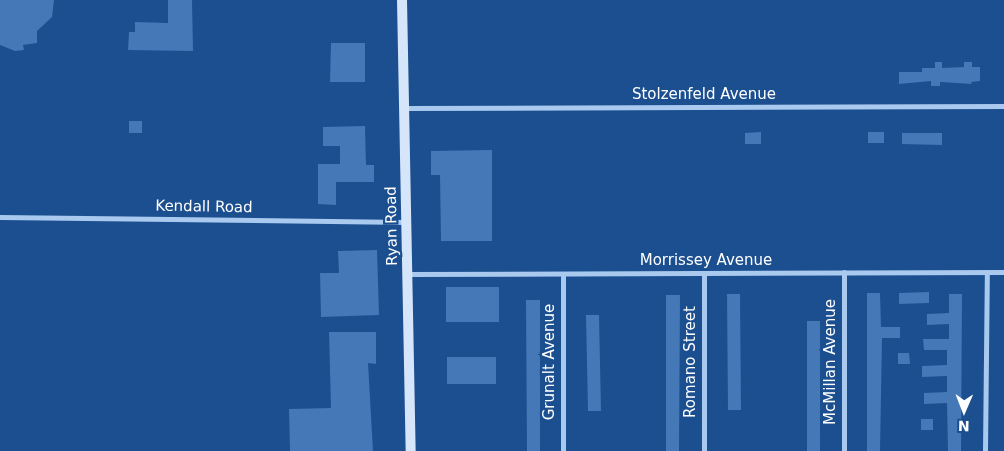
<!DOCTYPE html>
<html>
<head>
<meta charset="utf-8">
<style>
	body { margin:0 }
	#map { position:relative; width:1004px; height:451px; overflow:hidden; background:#1b4f8f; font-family:"DejaVu Sans",sans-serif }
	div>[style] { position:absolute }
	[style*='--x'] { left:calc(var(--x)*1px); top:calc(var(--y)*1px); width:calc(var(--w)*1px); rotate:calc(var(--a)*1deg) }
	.building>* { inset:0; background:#4478b7 }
	.minor>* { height:5px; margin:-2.5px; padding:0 2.5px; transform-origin:2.5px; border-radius:2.5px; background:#a9c9ee }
	.secondary>* { height:10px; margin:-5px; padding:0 5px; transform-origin:5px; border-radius:5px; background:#d6e6fa }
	span { translate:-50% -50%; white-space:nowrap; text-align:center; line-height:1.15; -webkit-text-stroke:4.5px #1b4f8f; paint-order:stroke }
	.street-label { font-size:15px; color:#fff }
	.north { position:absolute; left:939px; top:386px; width:50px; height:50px; -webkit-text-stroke:4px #1b4f8f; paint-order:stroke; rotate:181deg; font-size:14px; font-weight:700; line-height:20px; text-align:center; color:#fff }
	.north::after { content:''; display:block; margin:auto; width:18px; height:22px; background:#fff; clip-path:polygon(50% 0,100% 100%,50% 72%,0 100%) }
</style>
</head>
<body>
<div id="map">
	<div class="building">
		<i style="clip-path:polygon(0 0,54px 0,52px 17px,37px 31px,37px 43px,23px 45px,24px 50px,15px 51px,0 45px)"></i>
		<i style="clip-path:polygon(168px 0,192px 0,193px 51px,128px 50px,129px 32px,135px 32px,135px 22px,168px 23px)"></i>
		<i style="clip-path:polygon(331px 43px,365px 43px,365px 82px,330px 82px)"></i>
		<i style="clip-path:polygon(935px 62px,942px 62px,942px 68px,964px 67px,964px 62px,972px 62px,972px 67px,980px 67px,980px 81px,971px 82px,972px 84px,940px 82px,940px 86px,931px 86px,931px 81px,899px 84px,899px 72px,922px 72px,922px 68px,935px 68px)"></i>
		<i style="clip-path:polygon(129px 121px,142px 121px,142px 133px,129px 133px)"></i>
		<i style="clip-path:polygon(365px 126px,366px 165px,374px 165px,374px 182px,336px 182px,336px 205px,318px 204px,318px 164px,340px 164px,340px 146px,323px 146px,323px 127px)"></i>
		<i style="clip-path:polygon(761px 132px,761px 144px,745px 144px,745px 133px)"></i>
		<i style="clip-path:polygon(868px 132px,884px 132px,884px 143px,868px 143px)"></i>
		<i style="clip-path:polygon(902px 133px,942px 133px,942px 145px,902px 144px)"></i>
		<i style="clip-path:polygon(492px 150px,492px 241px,441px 241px,440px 175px,431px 175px,431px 151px)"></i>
		<i style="clip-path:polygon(377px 250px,379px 315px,321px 317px,320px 273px,339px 273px,338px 251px)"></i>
		<i style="clip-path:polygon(446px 287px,499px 287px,499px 322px,446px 322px)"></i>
		<i style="clip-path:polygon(929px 292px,929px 303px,899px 304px,899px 293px)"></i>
		<i style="clip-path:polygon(867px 293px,880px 293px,881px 327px,900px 327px,900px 338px,882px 338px,880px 451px,867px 451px)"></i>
		<i style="clip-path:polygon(727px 294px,740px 294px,741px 410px,728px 410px)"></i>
		<i style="clip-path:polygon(949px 294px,962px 294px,961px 451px,948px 451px,947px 403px,924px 404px,924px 393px,947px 392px,947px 376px,922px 377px,922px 366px,947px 365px,947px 350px,924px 350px,923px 339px,949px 339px,949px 324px,927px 325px,927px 314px,949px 313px)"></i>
		<i style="clip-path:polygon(666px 295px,680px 295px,679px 451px,666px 451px)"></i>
		<i style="clip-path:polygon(526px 300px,540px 300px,540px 451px,527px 451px)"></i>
		<i style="clip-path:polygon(586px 315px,599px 315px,601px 411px,588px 411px)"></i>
		<i style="clip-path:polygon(807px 321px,820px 321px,820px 451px,807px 451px)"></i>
		<i style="clip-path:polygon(329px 332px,376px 332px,376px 364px,368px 363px,373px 451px,290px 451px,289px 409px,331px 408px)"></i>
		<i style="clip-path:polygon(898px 353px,909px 353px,910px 364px,898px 364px)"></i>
		<i style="clip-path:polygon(447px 357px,496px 357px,496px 384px,447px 384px)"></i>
		<i style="clip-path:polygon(921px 419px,933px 419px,933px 430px,921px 430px)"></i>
	</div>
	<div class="minor">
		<i style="--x:405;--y:108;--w:599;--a:-0.19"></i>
		<i style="--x:0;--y:217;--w:407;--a:0.7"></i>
		<i style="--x:844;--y:272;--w:179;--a:90"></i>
		<i style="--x:408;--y:274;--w:596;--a:-0.19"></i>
		<i style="--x:563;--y:451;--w:177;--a:-90"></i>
		<i style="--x:704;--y:451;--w:178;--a:-90"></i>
		<i style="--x:985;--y:451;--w:179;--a:-89.4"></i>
	</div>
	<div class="secondary">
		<i style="--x:402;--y:0;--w:451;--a:88.9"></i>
	</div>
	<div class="street-label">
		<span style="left:704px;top:95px">Stolzenfeld Avenue</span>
		<span style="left:204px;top:207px;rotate:1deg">Kendall Road</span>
		<span style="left:392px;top:226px;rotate:-91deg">Ryan Road</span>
		<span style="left:706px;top:261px">Morrissey Avenue</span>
		<span style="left:550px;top:362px;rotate:-90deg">Grunalt Avenue</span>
		<span style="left:691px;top:362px;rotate:-90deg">Romano Street</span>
		<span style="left:831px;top:362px;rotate:-90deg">McMillan Avenue</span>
	</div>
	<div class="north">N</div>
</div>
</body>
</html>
